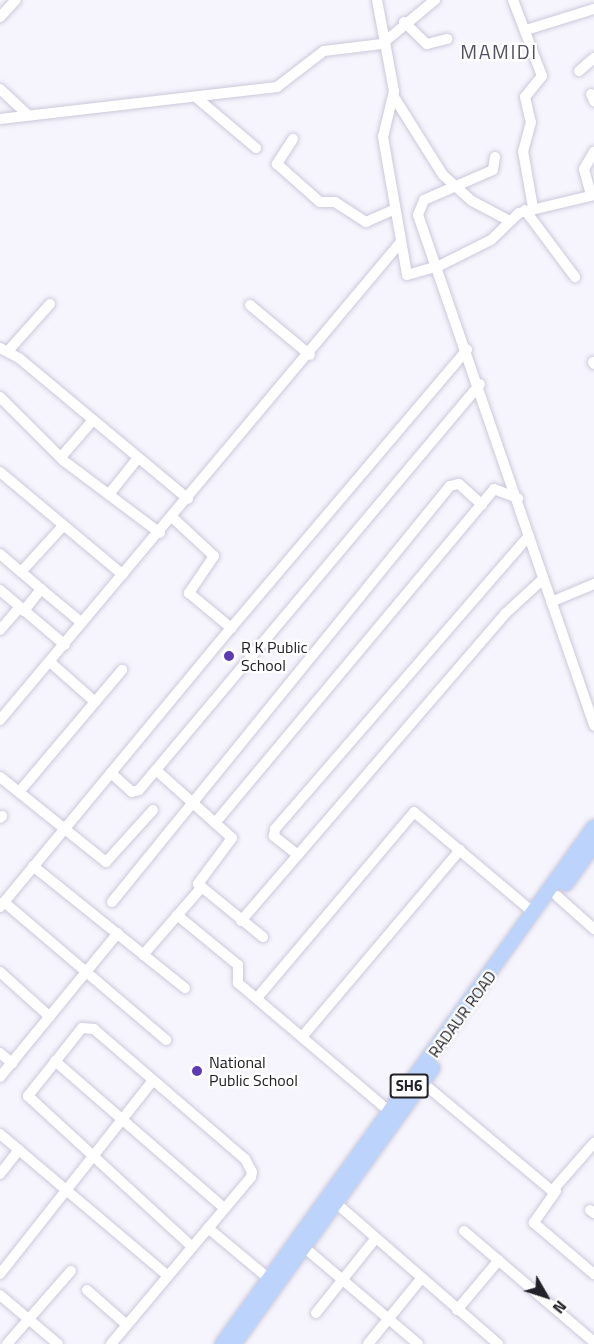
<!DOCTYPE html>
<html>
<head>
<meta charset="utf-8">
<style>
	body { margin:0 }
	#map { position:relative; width:594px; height:1344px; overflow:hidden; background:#f6f5fd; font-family:"Titillium Web",sans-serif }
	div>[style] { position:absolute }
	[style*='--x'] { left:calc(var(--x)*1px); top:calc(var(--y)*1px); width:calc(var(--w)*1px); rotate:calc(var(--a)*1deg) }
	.roads { filter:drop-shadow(0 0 2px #cbc9db) drop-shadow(0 0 2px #cbc9db) }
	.minor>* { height:10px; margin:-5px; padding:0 5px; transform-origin:5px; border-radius:5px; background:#fff }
	.major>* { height:14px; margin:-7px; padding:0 7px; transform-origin:7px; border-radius:7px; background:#bcd4fb }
	.dots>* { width:16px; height:16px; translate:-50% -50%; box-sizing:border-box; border:3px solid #fff; border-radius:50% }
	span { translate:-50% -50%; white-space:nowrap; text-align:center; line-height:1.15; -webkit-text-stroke:4.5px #fff; paint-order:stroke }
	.shield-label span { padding:2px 4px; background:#fff; border:2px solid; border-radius:4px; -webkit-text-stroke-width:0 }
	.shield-label { font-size:15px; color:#222128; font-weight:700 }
	.poi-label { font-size:16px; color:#222128 }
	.left { translate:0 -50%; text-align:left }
	.street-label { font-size:16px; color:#222128 }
	.quarter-label { font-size:20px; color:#555363; letter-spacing:1.5px }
	.north { position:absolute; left:516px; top:1266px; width:60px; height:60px; -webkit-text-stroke:4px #fff; paint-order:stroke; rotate:129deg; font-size:16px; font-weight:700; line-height:24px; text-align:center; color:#222128 }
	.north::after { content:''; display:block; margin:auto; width:21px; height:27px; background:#222128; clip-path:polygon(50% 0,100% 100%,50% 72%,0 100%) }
</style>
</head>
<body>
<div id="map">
	<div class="roads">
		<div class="minor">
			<i style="--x:377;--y:0;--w:93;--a:79.4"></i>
			<i style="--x:394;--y:91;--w:47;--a:103.4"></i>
			<i style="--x:383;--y:137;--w:140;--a:80.1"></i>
			<i style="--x:407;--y:275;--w:33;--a:-16"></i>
			<i style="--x:439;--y:266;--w:58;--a:-26.6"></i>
			<i style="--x:491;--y:240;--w:39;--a:-44"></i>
			<i style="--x:519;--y:213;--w:77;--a:-13.5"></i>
			<i style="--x:513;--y:0;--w:81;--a:69.1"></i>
			<i style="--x:542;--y:76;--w:27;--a:129"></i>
			<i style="--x:525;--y:97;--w:26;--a:77"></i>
			<i style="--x:531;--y:122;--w:30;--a:105"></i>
			<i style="--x:523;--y:151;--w:58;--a:80"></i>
			<i style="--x:0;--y:17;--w:23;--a:-47"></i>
			<i style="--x:404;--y:22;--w:32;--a:44"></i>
			<i style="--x:427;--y:44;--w:21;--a:-14"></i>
			<i style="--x:526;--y:30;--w:71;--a:-17.2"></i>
			<i style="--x:579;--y:71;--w:20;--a:-41"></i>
			<i style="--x:0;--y:89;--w:38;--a:43"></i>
			<i style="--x:591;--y:94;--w:8;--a:67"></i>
			<i style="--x:394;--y:97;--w:92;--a:57.9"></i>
			<i style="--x:443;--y:175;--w:39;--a:42"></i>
			<i style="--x:472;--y:201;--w:43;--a:27.8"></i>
			<i style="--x:198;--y:99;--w:76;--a:40.2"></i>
			<i style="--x:0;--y:119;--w:279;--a:-6.6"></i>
			<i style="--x:277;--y:87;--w:59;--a:-37.5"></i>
			<i style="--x:324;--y:51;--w:58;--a:-6.9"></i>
			<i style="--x:382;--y:44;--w:69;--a:-39.7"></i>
			<i style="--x:293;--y:139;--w:30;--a:123"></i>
			<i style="--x:277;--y:164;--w:57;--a:41.5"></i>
			<i style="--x:320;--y:202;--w:15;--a:0"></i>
			<i style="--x:335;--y:202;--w:37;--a:33"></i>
			<i style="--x:366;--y:222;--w:32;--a:-24"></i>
			<i style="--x:495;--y:157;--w:13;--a:99"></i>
			<i style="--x:493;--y:170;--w:75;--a:156.5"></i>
			<i style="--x:424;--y:200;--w:16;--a:112"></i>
			<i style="--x:418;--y:215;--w:540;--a:70.96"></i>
			<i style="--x:591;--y:195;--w:27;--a:-105"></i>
			<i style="--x:584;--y:169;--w:20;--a:-60"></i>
			<i style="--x:525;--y:210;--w:84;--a:53.3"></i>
			<i style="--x:250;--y:305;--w:78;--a:39.8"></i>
			<i style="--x:0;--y:348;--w:21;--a:28"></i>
			<i style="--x:19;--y:358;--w:220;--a:39.8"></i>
			<i style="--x:8;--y:351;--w:63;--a:-48.2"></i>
			<i style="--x:593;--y:362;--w:2;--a:63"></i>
			<i style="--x:0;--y:397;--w:91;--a:45"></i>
			<i style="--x:64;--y:461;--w:120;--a:36.9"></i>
			<i style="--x:61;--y:457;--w:49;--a:-49.1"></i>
			<i style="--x:0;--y:472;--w:160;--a:39.9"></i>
			<i style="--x:110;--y:493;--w:45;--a:-51.3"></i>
			<i style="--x:173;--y:518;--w:56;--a:42.8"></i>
			<i style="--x:214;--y:556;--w:45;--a:124"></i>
			<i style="--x:189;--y:593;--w:55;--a:39.8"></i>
			<i style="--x:231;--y:628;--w:365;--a:-49.7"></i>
			<i style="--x:0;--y:554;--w:54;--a:40.5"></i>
			<i style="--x:41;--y:589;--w:28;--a:128"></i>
			<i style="--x:21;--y:572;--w:62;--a:-47.6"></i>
			<i style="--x:41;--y:589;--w:53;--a:39.7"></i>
			<i style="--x:0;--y:590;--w:85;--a:40.2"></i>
			<i style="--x:551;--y:602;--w:47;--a:-22.7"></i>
			<i style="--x:0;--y:630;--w:30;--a:-49"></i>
			<i style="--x:50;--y:662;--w:60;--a:41.6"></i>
			<i style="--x:0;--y:720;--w:623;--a:-50.02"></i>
			<i style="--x:156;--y:770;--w:102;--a:41.8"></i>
			<i style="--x:232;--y:838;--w:57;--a:126.5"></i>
			<i style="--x:198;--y:884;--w:84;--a:39.2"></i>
			<i style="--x:111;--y:773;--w:28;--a:42"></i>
			<i style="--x:132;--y:792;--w:7;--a:-16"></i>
			<i style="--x:139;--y:790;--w:530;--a:-49.97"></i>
			<i style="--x:0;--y:777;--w:136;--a:38.7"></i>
			<i style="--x:106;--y:862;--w:70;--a:-47.9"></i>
			<i style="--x:19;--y:792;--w:160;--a:-49.8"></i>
			<i style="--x:0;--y:818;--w:3;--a:-45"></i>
			<i style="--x:215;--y:823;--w:435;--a:-50.1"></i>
			<i style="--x:494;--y:489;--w:26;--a:21"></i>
			<i style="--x:298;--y:855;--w:31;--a:-142"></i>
			<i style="--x:274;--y:836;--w:7;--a:-82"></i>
			<i style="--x:275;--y:829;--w:388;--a:-49.1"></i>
			<i style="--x:33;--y:866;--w:195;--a:38.8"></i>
			<i style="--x:557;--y:896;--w:50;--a:41.7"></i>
			<i style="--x:4;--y:902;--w:213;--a:40.4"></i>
			<i style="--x:112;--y:902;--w:536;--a:-50.91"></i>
			<i style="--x:450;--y:486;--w:9;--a:-13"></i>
			<i style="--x:459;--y:484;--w:31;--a:42"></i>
			<i style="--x:0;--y:907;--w:362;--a:-50.4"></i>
			<i style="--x:177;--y:915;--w:79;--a:39.3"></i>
			<i style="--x:238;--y:965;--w:18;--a:90"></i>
			<i style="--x:238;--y:983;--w:206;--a:40.3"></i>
			<i style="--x:241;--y:921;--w:406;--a:-49.3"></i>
			<i style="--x:506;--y:613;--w:50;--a:-42.6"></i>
			<i style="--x:143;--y:955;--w:90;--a:-49.1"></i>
			<i style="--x:0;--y:972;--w:67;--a:42"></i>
			<i style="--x:257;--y:998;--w:243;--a:-49.8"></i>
			<i style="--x:414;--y:812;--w:157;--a:40.1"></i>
			<i style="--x:302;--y:1037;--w:245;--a:-49.8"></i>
			<i style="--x:0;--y:1053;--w:16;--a:40"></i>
			<i style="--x:55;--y:1061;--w:224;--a:41"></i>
			<i style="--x:0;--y:1077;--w:186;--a:-50.7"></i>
			<i style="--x:423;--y:1083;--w:168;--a:39.9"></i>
			<i style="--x:552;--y:1191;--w:64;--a:-48.8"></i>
			<i style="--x:0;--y:1134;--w:220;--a:40.2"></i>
			<i style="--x:0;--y:1174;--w:31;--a:-52"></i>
			<i style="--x:556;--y:1191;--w:39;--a:125"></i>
			<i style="--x:534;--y:1223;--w:79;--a:40.4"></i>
			<i style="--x:336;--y:1203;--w:215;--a:41"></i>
			<i style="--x:590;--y:1210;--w:5;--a:37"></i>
			<i style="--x:208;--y:1228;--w:78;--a:39.8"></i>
			<i style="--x:464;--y:1231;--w:171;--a:40.5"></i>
			<i style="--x:305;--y:1248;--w:148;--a:40.3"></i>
			<i style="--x:0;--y:1274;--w:243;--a:-51.7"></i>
			<i style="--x:87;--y:1290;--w:53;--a:41.2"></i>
			<i style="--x:0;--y:1295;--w:76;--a:40.2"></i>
			<i style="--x:457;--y:1310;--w:65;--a:-50"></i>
			<i style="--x:316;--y:1313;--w:95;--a:-51.4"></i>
			<i style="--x:7;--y:1344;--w:97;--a:-48.8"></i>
			<i style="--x:111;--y:1344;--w:218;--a:-50"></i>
			<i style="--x:251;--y:1177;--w:5;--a:-79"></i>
			<i style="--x:252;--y:1172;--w:15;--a:-118"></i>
			<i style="--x:245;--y:1159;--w:199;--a:-139.3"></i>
			<i style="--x:94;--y:1029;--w:12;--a:-175"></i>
			<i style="--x:82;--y:1028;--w:87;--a:128.5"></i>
			<i style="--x:28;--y:1096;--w:223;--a:42.6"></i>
			<i style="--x:368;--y:1344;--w:82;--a:-50.9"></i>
		</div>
		<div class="major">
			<i style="--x:566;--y:884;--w:48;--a:-54.3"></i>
			<i style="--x:222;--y:1344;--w:637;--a:-54.26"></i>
			<i style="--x:234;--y:1344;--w:340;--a:-54.2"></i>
		</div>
	</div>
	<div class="dots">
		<i style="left:229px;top:656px;background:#5e3bb3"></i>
		<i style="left:197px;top:1071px;background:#5e3bb3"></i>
	</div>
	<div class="shield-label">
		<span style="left:409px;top:1086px">SH6</span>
	</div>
	<div class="poi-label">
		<span class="left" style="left:241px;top:656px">R K Public<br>School</span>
		<span class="left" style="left:209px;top:1071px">National<br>Public School</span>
	</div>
	<div class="street-label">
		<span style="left:462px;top:1014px;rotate:-54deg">RADAUR ROAD</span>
	</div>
	<div class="quarter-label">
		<span style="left:499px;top:51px">MAMIDI</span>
	</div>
	<div class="north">N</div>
</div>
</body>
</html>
